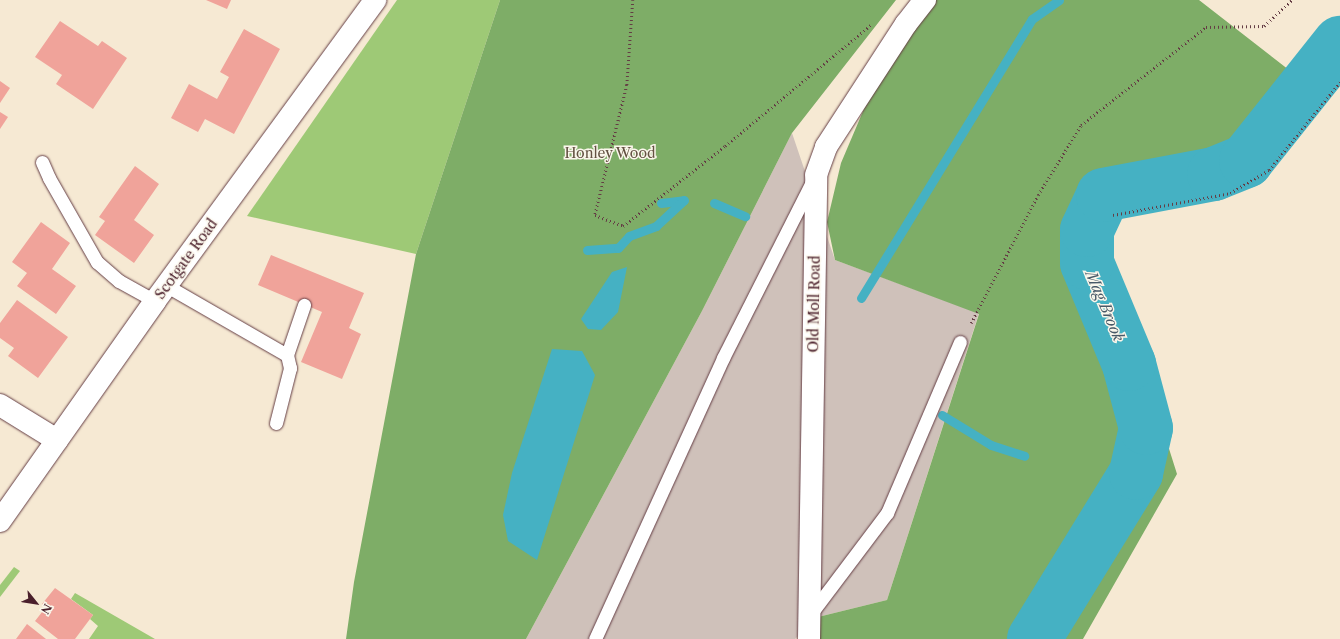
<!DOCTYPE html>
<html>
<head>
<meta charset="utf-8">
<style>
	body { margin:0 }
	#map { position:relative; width:1340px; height:639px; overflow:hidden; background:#f6e9d3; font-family:"Libre Caslon Text",serif }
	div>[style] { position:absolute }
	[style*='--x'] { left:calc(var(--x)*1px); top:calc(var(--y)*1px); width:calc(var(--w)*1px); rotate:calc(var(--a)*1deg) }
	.industrial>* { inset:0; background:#cfc1ba }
	.green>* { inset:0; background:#9ec976 }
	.forest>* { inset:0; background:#7ead67 }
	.water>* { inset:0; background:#45b1c3 }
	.stream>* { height:9px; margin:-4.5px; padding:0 4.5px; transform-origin:4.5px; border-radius:4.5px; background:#45b1c3 }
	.river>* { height:54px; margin:-27px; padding:0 27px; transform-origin:27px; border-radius:27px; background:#45b1c3 }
	.building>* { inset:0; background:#f0a39a }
	.path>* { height:2.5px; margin-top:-1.25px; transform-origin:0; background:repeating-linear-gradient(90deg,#643d44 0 1px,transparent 0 4px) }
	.roads { filter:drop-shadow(0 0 1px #643d44) drop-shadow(0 0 1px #643d44) }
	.lane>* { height:13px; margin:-6.5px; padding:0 6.5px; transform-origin:6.5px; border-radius:6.5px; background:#fff }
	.street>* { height:22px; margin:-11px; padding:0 11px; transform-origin:11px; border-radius:11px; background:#fff }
	.secondary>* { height:22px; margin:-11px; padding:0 11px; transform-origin:11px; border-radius:11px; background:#fff }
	span { translate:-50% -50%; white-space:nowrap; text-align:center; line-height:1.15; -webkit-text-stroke:3px #fbf7ec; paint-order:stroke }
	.park-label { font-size:14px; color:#635242 }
	.street-label { font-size:14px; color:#4a1f2b }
	.water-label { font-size:15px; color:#485968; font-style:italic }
	.north { position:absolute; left:16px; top:583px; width:40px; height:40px; -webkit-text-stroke:3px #fbf7ec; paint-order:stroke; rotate:120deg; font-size:11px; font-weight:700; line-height:16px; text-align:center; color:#4a1f2b }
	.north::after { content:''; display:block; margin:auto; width:14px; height:18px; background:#4a1f2b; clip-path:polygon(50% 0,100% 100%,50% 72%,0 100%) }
</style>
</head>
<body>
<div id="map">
	<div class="industrial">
		<i style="clip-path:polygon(792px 133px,835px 260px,979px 313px,887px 600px,818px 617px,795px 639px,526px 639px,702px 311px)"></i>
	</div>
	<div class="green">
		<i style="clip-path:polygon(397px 0,500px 0,416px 254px,247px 216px)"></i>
		<i style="clip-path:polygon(14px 567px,20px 571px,0 597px,0 585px)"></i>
		<i style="clip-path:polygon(75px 593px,155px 639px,89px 639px,98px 626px,90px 619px,93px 615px,71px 599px)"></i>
	</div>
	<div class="forest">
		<i style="clip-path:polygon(500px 0,896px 0,792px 133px,702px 311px,526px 639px,346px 639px,354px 582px,416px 254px)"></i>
		<i style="clip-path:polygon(936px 0,1199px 0,1320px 94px,1258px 167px,1221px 184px,1109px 209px,1099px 227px,1177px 474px,1083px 639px,817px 639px,818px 617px,887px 600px,979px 314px,835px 260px,827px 222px,841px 163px,875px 83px)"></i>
	</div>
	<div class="water">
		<i style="clip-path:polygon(627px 267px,618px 312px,601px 330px,588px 329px,581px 319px,612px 272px)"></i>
		<i style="clip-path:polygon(552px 349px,582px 351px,595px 375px,537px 560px,508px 541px,503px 515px,512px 473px)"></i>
	</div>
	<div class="stream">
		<i style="--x:661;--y:203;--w:23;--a:-7"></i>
		<i style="--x:714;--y:203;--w:34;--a:23"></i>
		<i style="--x:587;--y:250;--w:31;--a:-4"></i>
		<i style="--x:618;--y:248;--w:16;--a:-47"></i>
		<i style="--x:629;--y:236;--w:29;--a:-20"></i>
		<i style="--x:656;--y:226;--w:38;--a:-43"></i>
		<i style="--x:861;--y:298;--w:327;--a:-58.5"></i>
		<i style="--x:1032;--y:19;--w:33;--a:-35"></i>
		<i style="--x:942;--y:415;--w:57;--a:31.5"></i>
		<i style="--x:991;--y:445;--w:35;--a:18"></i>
	</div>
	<div class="river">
		<i style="--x:1034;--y:639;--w:195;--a:-58.4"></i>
		<i style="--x:1136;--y:473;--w:46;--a:-77.5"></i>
		<i style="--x:1146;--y:428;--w:66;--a:-104.9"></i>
		<i style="--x:1129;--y:364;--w:109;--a:-112.6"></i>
		<i style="--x:1087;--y:263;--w:33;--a:-90"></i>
		<i style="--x:1087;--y:230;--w:38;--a:-65"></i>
		<i style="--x:1103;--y:195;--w:113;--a:-10.7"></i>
		<i style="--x:1214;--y:174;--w:35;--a:-22"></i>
		<i style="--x:1246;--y:161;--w:151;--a:-51.5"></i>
	</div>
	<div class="building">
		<i style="clip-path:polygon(206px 0,231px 0,227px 9px)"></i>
		<i style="clip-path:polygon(60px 21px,98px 46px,102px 41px,127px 58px,93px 109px,56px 84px,62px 75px,35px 57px)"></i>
		<i style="clip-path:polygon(244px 29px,280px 49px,234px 134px,205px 119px,198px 132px,171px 118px,189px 84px,217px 99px,229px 77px,220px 72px)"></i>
		<i style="clip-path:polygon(0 81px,10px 88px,0 103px)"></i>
		<i style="clip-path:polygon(0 112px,8px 117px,0 129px)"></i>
		<i style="clip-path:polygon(135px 166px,159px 184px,134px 220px,154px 235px,134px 263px,95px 235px,105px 221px,99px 217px)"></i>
		<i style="clip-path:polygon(41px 222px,70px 243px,52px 269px,76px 286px,56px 314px,17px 286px,27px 273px,12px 262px)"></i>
		<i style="clip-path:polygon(271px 255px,364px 293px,349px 328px,361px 334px,342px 379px,301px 362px,322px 312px,258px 285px)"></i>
		<i style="clip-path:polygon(17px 300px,68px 337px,38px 378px,8px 356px,14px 348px,0 338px,0 323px)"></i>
		<i style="clip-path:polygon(55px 588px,93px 615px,75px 639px,58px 639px,35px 621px,46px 607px,42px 604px)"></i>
		<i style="clip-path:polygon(27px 624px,46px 639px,16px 639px)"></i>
	</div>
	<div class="path">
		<i style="--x:633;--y:0;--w:85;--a:94"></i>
		<i style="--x:627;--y:85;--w:134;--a:103.8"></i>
		<i style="--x:595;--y:215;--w:30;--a:21"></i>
		<i style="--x:623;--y:226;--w:130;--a:-38.1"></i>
		<i style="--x:725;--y:146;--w:191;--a:-39.7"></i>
		<i style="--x:1113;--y:215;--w:119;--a:-10.6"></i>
		<i style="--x:1230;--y:193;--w:45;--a:-30.5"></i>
		<i style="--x:1269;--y:170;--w:113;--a:-51.1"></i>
		<i style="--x:971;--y:323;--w:144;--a:-62.4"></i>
		<i style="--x:1038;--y:195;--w:82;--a:-58.4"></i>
		<i style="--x:1081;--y:125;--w:159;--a:-38.1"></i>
		<i style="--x:1206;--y:27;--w:58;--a:-1"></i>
		<i style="--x:1264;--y:26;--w:38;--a:-43"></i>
	</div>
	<div class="roads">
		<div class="lane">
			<i style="--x:42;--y:162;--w:17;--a:66"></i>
			<i style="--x:49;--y:178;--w:97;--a:60.3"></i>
			<i style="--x:97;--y:262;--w:29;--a:41"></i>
			<i style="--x:119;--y:281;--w:41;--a:29.1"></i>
			<i style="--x:167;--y:286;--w:138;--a:29.9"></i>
			<i style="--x:276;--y:423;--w:57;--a:-75.7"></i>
			<i style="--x:290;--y:368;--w:13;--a:-103"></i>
			<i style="--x:287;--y:355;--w:53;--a:-71.2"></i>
			<i style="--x:810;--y:615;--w:128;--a:-53"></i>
			<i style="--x:887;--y:513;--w:186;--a:-66.9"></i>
			<i style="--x:595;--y:639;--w:309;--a:-65.5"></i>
			<i style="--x:723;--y:358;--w:197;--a:-63.2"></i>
		</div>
		<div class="street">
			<i style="--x:0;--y:405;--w:67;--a:31.6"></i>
			<i style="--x:809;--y:639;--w:464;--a:-89.1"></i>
			<i style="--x:816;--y:175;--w:30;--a:-70"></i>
			<i style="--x:826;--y:147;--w:147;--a:-57"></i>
			<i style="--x:906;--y:24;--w:31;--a:-52"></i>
		</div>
		<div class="secondary">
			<i style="--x:0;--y:521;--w:269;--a:-54.8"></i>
			<i style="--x:155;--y:301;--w:373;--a:-53.8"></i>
		</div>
	</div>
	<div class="park-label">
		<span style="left:610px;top:153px">Honley Wood</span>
	</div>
	<div class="street-label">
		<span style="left:186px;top:259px;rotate:-54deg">Scotgate Road</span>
		<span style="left:814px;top:304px;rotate:-89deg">Old Moll Road</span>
	</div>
	<div class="water-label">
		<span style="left:1105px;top:306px;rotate:67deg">Mag Brook</span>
	</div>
	<div class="north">N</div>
</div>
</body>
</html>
